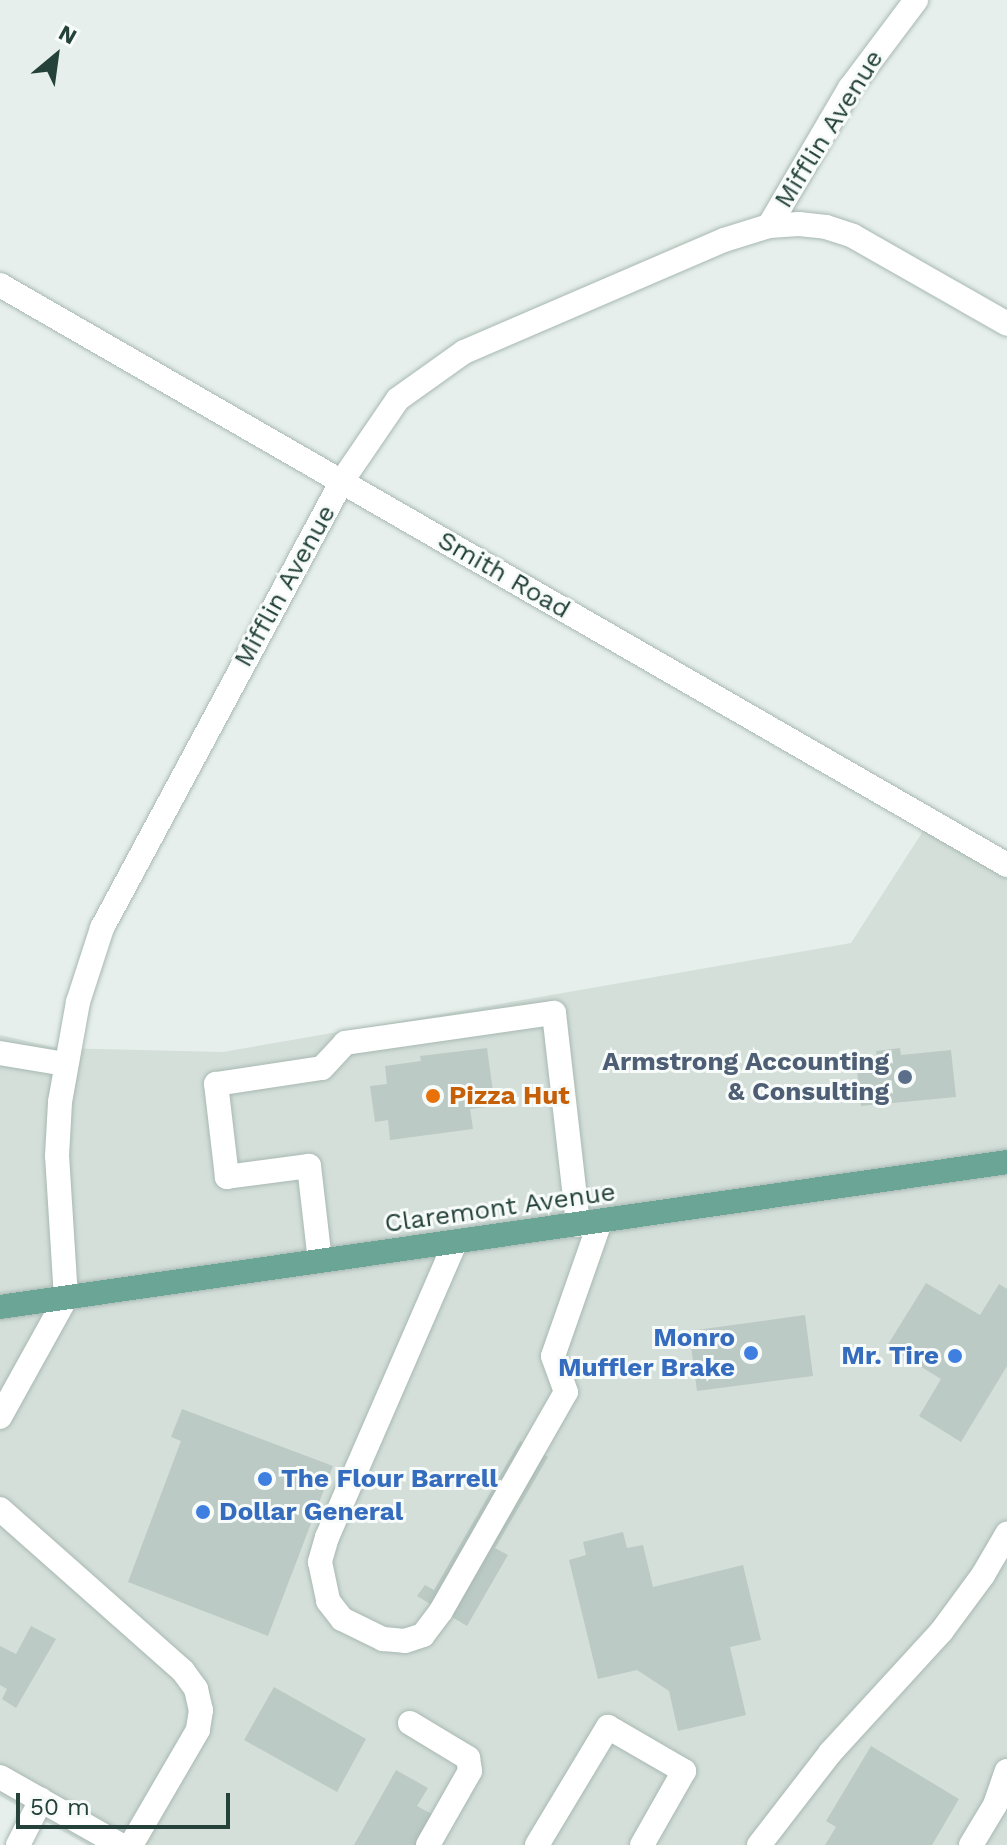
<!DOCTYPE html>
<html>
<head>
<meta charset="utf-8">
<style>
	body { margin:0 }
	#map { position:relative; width:1007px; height:1845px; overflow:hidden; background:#e6efeb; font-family:"Work Sans",sans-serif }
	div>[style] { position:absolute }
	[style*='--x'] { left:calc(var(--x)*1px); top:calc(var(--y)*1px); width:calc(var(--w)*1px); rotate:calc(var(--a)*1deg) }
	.built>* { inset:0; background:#d4dfda }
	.building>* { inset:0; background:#bbcac4 }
	.roads { filter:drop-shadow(0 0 2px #a8b8b2) drop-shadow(0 0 2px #a8b8b2) }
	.minor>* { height:24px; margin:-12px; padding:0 12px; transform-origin:12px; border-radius:12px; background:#fff }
	.major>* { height:24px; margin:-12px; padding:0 12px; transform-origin:12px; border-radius:12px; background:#6aa596 }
	.dots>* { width:22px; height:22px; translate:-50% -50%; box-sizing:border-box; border:4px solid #f7fbf9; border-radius:50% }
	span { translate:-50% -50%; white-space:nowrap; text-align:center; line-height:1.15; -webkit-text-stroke:6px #f7fbf9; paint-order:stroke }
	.street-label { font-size:26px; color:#24423a }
	.service-label { font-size:26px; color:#4e5e75; font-weight:700 }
	.right { translate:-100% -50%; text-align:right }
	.food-label { font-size:26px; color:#c56008; font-weight:700 }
	.left { translate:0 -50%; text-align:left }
	.shop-label { font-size:26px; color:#366cbe; font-weight:700 }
	.north { position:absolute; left:16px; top:16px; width:80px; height:80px; -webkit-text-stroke:6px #f7fbf9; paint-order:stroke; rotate:29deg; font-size:22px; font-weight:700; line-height:32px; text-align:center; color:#24423a }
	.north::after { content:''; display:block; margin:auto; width:28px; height:36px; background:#24423a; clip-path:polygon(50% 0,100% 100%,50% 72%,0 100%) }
	.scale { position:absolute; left:16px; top:1793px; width:214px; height:36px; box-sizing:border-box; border:4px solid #24423a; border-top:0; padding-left:10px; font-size:24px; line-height:28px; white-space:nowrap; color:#24423a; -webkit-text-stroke:6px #f7fbf9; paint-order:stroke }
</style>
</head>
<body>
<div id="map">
	<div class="built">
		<i style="clip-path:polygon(934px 814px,1007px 856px,1007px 1845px,87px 1845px,0 1796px,0 1035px,57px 1048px,223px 1052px,851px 943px)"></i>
	</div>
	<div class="building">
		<i style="clip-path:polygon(487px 1048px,495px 1106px,470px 1109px,473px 1129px,390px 1140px,388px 1120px,375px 1122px,370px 1086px,387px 1084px,385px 1066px,421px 1061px,420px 1056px)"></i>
		<i style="clip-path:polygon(900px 1048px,901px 1055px,951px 1050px,956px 1097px,861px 1106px,856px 1062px,877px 1060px,876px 1051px)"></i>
		<i style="clip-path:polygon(926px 1283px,980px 1315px,999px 1284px,1007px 1289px,1007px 1366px,961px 1442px,919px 1416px,941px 1379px,887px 1346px)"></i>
		<i style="clip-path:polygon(805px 1315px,813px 1376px,697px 1391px,689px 1331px)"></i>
		<i style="clip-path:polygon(182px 1409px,333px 1466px,268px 1636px,128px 1582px,181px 1441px,171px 1437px)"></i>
		<i style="clip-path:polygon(520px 1441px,548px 1457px,495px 1548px,508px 1555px,467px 1626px,417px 1596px,425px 1585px,434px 1590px)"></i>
		<i style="clip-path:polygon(623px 1532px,627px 1548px,643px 1545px,653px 1587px,743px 1565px,761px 1640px,730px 1647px,746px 1715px,678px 1731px,669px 1691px,637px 1670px,598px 1679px,569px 1560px,586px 1555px,583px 1542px)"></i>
		<i style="clip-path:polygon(31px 1626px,56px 1639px,16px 1708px,2px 1699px,7px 1689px,0 1685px,0 1646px,16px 1654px)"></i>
		<i style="clip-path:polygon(274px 1687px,366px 1739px,337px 1792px,244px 1740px)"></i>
		<i style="clip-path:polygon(871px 1746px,959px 1799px,932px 1845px,825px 1845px,836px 1827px,826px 1821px)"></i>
		<i style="clip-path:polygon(396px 1770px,428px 1788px,417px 1806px,437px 1817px,422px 1845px,354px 1845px)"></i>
	</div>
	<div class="roads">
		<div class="minor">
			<i style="--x:769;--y:226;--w:160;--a:-59.6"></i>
			<i style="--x:850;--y:88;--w:110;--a:-53.1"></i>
			<i style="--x:0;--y:285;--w:1162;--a:29.94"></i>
			<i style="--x:0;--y:1053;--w:66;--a:9.6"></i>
			<i style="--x:455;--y:1243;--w:321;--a:113.5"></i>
			<i style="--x:327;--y:1537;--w:26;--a:106"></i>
			<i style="--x:320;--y:1562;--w:40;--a:78"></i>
			<i style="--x:328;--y:1601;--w:23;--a:52"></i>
			<i style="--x:342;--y:1619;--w:46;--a:26"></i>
			<i style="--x:383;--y:1639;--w:22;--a:5"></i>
			<i style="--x:405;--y:1641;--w:19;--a:-18"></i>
			<i style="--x:423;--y:1635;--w:30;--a:-53"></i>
			<i style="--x:441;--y:1611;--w:252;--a:-60.3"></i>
			<i style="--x:566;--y:1392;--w:38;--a:-110"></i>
			<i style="--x:553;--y:1356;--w:142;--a:-70.7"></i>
			<i style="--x:320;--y:1261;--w:96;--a:-96.6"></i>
			<i style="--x:309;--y:1166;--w:83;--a:172.4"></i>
			<i style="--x:227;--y:1177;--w:94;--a:-96.7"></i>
			<i style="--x:216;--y:1084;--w:107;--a:-8.6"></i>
			<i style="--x:322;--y:1068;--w:34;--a:-47"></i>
			<i style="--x:345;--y:1043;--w:211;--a:-8.2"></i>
			<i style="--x:554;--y:1013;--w:213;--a:83.5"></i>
			<i style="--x:0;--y:1417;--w:136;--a:-61"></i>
			<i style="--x:66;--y:1298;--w:142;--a:-93.6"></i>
			<i style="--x:57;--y:1156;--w:54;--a:-86.8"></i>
			<i style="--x:60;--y:1102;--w:102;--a:-79.8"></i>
			<i style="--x:78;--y:1002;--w:78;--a:-72"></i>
			<i style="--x:102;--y:928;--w:507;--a:-61.77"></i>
			<i style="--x:342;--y:481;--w:99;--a:-55.7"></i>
			<i style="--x:398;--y:399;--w:81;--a:-35.5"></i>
			<i style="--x:464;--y:352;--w:283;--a:-23.3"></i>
			<i style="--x:724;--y:240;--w:47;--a:-17.3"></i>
			<i style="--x:769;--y:226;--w:30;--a:-4"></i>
			<i style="--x:799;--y:224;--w:27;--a:6"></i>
			<i style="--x:826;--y:227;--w:28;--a:18"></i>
			<i style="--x:853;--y:236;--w:177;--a:29.7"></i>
			<i style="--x:0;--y:1509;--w:244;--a:41.5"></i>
			<i style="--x:183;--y:1671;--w:22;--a:54"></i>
			<i style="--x:196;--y:1689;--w:22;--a:77"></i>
			<i style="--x:201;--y:1710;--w:20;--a:99"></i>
			<i style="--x:198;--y:1730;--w:133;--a:120.2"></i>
			<i style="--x:410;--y:1723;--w:68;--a:31.1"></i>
			<i style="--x:468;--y:1758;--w:13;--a:81"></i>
			<i style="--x:470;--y:1771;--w:85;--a:119.6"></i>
			<i style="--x:0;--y:1777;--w:138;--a:29.5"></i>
			<i style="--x:18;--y:1845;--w:51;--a:-62.9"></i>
			<i style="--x:537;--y:1845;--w:138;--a:-59"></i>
			<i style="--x:608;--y:1727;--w:88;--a:30.1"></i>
			<i style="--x:684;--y:1771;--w:85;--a:119.6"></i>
			<i style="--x:759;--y:1845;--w:116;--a:-52.3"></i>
			<i style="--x:830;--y:1753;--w:164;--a:-47.5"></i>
			<i style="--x:941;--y:1632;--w:71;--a:-53.6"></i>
			<i style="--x:983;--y:1575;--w:48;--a:-59.7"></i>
			<i style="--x:971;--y:1845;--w:47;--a:-59"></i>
			<i style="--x:995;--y:1805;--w:36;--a:-71"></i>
		</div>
		<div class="major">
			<i style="--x:0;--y:1307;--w:1017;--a:-8.19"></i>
		</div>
	</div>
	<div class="dots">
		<i style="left:905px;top:1077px;background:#5c6f8a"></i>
		<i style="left:433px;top:1096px;background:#e8710a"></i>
		<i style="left:751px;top:1353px;background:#3f7fe0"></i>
		<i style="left:955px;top:1356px;background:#3f7fe0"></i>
		<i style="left:265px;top:1479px;background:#3f7fe0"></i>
		<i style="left:203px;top:1512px;background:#3f7fe0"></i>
	</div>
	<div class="street-label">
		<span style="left:829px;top:129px;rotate:-58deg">Mifflin Avenue</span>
		<span style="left:504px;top:575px;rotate:30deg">Smith Road</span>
		<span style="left:285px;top:586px;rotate:-61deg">Mifflin Avenue</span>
		<span style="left:500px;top:1208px;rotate:-8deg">Claremont Avenue</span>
	</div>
	<div class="service-label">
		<span class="right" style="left:889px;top:1077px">Armstrong Accounting<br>&amp; Consulting</span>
	</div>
	<div class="food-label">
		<span class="left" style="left:449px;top:1096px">Pizza Hut</span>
	</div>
	<div class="shop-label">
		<span class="right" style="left:735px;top:1353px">Monro<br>Muffler Brake</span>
		<span class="right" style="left:939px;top:1356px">Mr. Tire</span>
		<span class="left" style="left:281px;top:1479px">The Flour Barrell</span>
		<span class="left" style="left:219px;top:1512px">Dollar General</span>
	</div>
	<div class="north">N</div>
	<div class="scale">50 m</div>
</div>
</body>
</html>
